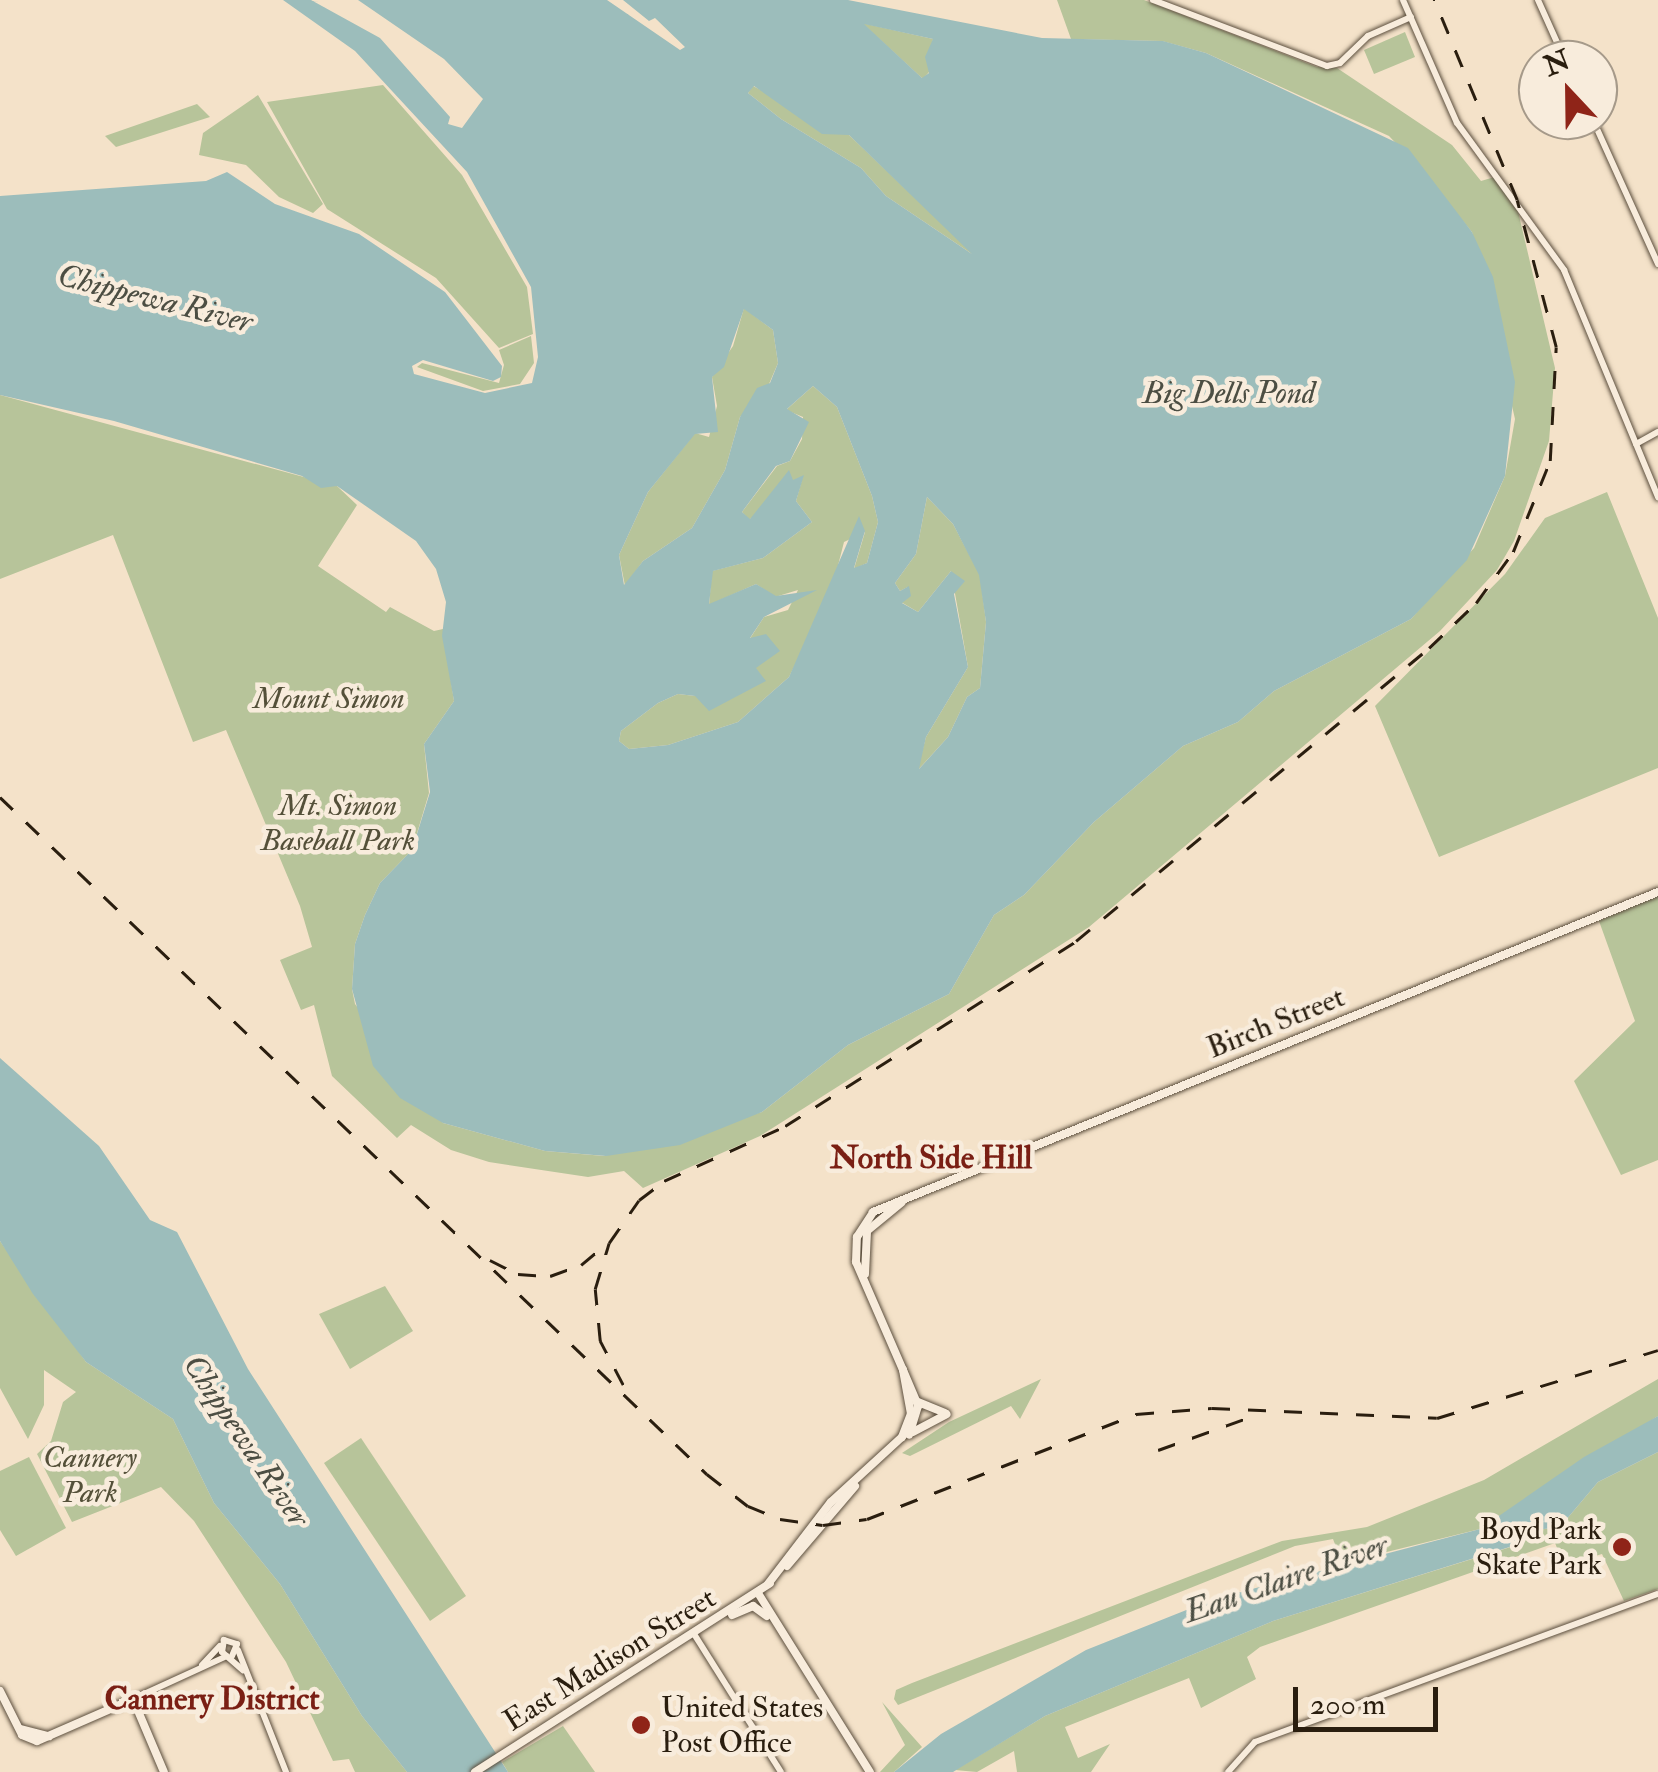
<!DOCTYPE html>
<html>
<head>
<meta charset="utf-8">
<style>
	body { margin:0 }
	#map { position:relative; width:1658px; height:1772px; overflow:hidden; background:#f4e2c9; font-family:"IM FELL Double Pica",serif }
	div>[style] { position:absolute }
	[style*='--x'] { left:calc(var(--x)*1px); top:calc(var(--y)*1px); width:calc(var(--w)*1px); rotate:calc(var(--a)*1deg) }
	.green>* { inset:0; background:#b7c49a }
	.water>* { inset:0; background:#9cbdbb }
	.roads { filter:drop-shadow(0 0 2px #5c4f3e) drop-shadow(0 0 2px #5c4f3e) }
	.tertiary>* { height:6px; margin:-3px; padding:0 3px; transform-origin:3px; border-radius:3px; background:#f8ecdc }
	.secondary>* { height:8px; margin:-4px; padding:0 4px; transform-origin:4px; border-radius:4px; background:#f8ecdc }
	.rail>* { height:2.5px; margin-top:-1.25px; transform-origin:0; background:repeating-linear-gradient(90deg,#2a1e0f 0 18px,transparent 0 36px) }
	.dots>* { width:28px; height:28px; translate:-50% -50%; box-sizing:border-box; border:5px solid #f8ecdc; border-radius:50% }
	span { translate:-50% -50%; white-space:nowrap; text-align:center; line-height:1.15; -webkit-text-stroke:9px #f8ecdc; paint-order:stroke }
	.park-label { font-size:30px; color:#545039; font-style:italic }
	.street-label { font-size:30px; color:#2a1e0f }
	.poi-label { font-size:30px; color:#2a1e0f }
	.right { translate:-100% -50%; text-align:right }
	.left { translate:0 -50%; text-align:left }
	.water-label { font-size:32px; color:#4c4e43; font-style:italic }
	.neighbourhood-label { font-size:32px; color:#7a1f14; font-weight:700 }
	.north { position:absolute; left:1518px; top:40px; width:100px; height:100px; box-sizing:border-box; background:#f8ecdc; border:2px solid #a69a8a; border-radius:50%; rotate:338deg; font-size:28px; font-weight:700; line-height:40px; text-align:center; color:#2a1e0f }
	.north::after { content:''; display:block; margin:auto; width:35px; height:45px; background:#8f2418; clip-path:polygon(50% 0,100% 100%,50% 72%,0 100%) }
	.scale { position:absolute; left:1293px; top:1687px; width:145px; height:45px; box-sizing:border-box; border:5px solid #2a1e0f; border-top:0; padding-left:12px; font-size:30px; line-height:35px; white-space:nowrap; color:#2a1e0f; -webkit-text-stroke:8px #f8ecdc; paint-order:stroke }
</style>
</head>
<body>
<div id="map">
	<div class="green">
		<i style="clip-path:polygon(1057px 0,1144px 0,1317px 67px,1337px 68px,1452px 145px,1481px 181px,1498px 176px,1517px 207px,1555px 368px,1549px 441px,1514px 541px,1497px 570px,1440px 631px,1089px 927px,760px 1136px,643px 1188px,624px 1171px,588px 1177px,489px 1162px,451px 1150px,411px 1125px,397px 1138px,332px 1076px,314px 1005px,301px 1010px,280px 960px,312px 947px,300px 906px,226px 730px,193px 742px,113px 535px,0 579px,0 395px,337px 486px,357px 505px,318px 566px,386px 612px,390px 607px,434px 631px,443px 629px,454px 701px,424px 744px,429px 793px,412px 850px,380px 883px,365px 915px,355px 944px,352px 989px,355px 1004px,443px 1123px,545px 1151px,604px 1156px,762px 1112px,848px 1045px,949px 994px,994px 915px,1024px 895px,1094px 822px,1183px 746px,1238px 722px,1274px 691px,1411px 619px,1474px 548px,1505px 476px,1515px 419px,1472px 232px,1420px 169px,1389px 136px,1206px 53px,1162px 41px,1071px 39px)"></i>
		<i style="clip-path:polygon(862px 23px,933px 39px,929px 72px,923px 79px)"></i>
		<i style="clip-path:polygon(1405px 32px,1415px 57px,1374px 74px,1364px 50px)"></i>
		<i style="clip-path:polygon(383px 85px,462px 175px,527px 287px,533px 334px,499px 348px,436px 278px,327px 209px,267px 102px)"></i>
		<i style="clip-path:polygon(753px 86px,849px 135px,978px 258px,886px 196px,861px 168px,781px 119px,748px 93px)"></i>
		<i style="clip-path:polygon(258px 95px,323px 204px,313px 213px,279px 197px,246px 165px,199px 155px,203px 133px)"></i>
		<i style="clip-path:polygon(197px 104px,210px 117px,116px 147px,105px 136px)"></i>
		<i style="clip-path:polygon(744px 308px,773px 330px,778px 363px,769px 384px,740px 417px,725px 470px,692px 528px,643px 561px,625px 586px,619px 555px,648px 492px,695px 433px,709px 437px,717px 406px,712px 377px,733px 346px)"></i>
		<i style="clip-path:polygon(531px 336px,534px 363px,520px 384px,483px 391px,417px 367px,422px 363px,499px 383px,504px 365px,499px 350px)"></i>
		<i style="clip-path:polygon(813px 386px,837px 407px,872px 496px,878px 522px,867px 563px,854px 569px,865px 532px,844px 542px,831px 593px,789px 677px,738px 722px,668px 745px,629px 749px,619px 741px,621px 731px,658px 703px,678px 694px,695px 696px,779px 651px,749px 640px,764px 617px,788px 610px,798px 590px,775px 597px,756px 584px,709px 605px,712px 571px,763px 558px,812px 522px,796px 501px,803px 476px,749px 520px,742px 512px,777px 466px,790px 461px,802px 439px,803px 417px,786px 410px)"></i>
		<i style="clip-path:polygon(1607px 492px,1658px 618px,1658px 768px,1439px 857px,1375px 706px,1505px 574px,1545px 518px)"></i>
		<i style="clip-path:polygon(927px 497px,953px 524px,980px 575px,986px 622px,980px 688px,967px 697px,948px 737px,917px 771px,926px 737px,968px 667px,951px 571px,918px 612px,901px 602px,908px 587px,900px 591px,895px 583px,916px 554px)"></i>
		<i style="clip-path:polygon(1658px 896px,1658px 1160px,1621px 1175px,1574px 1081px,1635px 1021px,1599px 921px)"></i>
		<i style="clip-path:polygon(0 1241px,86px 1362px,173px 1419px,214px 1503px,280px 1584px,362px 1716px,407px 1772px,355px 1772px,349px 1759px,333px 1761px,286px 1662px,194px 1521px,161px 1487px,72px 1522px,37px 1454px,51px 1441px,63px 1402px,76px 1392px,44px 1370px,44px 1405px,28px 1439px,0 1388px)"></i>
		<i style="clip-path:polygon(385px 1286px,413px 1331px,350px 1369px,319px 1314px)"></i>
		<i style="clip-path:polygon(1041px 1379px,1020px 1419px,1011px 1406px,910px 1456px,902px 1453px,949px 1422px)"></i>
		<i style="clip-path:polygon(1658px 1379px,1658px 1416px,1480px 1529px,1342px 1563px,1333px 1539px,1295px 1546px,898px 1705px,894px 1699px,896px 1690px,912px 1683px,1282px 1541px,1367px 1527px,1484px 1480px)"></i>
		<i style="clip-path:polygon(361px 1438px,466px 1596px,430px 1621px,324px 1463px)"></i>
		<i style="clip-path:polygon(1658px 1452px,1658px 1589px,1624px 1601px,1602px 1554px,1564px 1565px,1555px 1543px,1260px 1647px,1247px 1657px,1256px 1679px,1201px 1708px,1189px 1678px,1065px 1727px,1078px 1758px,1110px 1744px,1091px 1772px,1017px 1772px,1014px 1751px,977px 1772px,955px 1770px,1045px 1716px,1273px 1621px,1517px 1545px,1536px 1530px,1560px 1527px,1598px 1482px)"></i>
		<i style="clip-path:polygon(29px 1457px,66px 1528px,16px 1556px,0 1530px,0 1471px)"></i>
		<i style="clip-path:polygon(882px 1702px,922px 1747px,894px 1772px,880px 1772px,905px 1745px)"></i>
		<i style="clip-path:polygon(563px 1726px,595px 1772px,508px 1772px,502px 1762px)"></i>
	</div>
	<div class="water">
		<i style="clip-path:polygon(evenodd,283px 0,311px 0,380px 38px,450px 117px,448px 124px,462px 128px,483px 99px,444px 59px,358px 0,607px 0,680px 50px,685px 47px,655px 18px,649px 21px,623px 0,848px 0,1042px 38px,1163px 41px,1206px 53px,1408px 148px,1472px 232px,1493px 277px,1515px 382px,1505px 476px,1467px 560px,1411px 619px,1274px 691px,1238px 722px,1183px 746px,1094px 822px,1024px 895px,994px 915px,949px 994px,848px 1045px,762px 1112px,680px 1145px,606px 1156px,545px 1151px,443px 1123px,400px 1098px,373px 1066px,352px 989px,355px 944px,365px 915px,380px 883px,412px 850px,430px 792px,424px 744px,454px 701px,442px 636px,446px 602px,436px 569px,416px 541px,337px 486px,321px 488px,302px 476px,114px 421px,0 395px,0 196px,206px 181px,227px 172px,275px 204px,359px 234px,445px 292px,502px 366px,501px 377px,493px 381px,423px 360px,412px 366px,414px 374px,485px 393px,532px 383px,538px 357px,531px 287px,467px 172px,355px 51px,283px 0,864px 24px,933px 39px,925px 57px,929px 73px,922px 78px,864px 24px,283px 0,754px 86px,822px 134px,849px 135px,972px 254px,886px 196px,861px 168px,781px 119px,748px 93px,754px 86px,283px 0,744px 309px,773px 330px,778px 363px,770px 383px,757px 388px,740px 417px,725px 470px,692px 528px,643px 561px,624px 585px,619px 555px,648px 492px,695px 434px,718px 432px,712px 377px,724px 367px,744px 309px,283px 0,813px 386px,837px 407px,872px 496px,878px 522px,867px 563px,854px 568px,865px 531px,859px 516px,789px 677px,738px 722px,668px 745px,629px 749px,619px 741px,621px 731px,658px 703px,678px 694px,695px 696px,709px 711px,766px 681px,756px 668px,780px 651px,766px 634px,750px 638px,764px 617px,817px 590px,776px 596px,756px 584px,709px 604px,713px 571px,763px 558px,812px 522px,796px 501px,804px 475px,793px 480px,789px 470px,750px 519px,742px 512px,776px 466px,790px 461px,809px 422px,787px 409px,813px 386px,283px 0,927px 497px,953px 524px,979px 575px,986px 622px,980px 688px,967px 697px,948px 737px,919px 769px,926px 737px,968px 667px,954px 594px,965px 581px,951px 571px,918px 612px,902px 603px,911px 596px,909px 586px,900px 591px,895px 583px,916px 554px,927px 497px)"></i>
		<i style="clip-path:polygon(0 1058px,99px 1146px,150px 1220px,177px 1232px,248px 1369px,508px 1772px,407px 1772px,362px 1716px,280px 1584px,214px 1503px,173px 1419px,86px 1362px,33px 1294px,0 1241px)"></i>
		<i style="clip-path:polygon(1658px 1416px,1658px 1452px,1598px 1482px,1560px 1527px,1536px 1530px,1516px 1545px,1273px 1621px,1045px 1716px,953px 1772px,894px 1772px,941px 1734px,1086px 1650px,1214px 1599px,1480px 1529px,1584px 1457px)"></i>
	</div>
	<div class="roads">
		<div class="tertiary">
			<i style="--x:1153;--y:0;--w:186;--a:20.8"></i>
			<i style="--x:1327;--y:66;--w:13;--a:-13"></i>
			<i style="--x:1340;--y:63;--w:39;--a:-44"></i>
			<i style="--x:1368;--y:36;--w:47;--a:-23.8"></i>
			<i style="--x:1403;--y:0;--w:134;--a:66.3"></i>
			<i style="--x:1457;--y:123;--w:182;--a:53.9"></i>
			<i style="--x:1564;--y:270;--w:246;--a:67.5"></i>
			<i style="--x:1538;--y:0;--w:66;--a:65.8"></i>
			<i style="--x:1593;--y:120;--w:158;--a:65.7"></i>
			<i style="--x:1636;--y:444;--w:25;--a:-29"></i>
			<i style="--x:694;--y:1634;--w:163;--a:57.8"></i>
			<i style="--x:238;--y:1650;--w:131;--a:68.5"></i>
			<i style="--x:232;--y:1656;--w:13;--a:-67"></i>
			<i style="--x:237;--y:1644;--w:14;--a:-163"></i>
			<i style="--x:224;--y:1640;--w:12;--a:99"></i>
			<i style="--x:222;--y:1652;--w:28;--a:41"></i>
			<i style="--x:202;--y:1665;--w:26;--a:-47"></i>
			<i style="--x:133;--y:1699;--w:103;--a:-24.6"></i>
			<i style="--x:1228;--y:1772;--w:40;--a:-48"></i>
			<i style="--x:1255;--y:1742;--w:429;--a:-20.2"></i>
		</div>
		<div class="secondary">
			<i style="--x:865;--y:1274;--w:43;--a:-87.3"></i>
			<i style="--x:867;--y:1231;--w:45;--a:-39.6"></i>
			<i style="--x:903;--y:1370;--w:39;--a:67"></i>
			<i style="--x:918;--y:1406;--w:30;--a:107"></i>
			<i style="--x:918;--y:1402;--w:29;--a:22"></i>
			<i style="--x:913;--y:1432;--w:38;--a:-28"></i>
			<i style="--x:787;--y:1566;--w:105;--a:-49.6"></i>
			<i style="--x:768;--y:1584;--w:103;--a:-52.5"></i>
			<i style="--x:831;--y:1502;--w:96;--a:-42.5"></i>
			<i style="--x:902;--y:1437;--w:25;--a:-69"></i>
			<i style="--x:911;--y:1414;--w:45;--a:-100.3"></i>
			<i style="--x:903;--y:1370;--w:118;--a:-113.5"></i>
			<i style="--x:856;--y:1262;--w:25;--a:-88"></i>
			<i style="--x:857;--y:1237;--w:30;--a:-57"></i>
			<i style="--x:873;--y:1212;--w:848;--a:-22.18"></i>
			<i style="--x:758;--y:1593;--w:211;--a:58"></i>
			<i style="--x:732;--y:1615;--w:23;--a:-23"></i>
			<i style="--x:753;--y:1606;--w:17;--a:36"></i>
			<i style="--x:0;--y:1691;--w:49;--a:63.4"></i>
			<i style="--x:22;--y:1735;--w:16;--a:22"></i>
			<i style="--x:37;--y:1741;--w:105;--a:-23.6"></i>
			<i style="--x:133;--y:1699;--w:79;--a:67"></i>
			<i style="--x:20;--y:1729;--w:30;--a:14"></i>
			<i style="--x:475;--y:1772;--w:350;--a:-32.6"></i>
		</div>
	</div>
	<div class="rail">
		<i style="--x:0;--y:797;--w:979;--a:43.76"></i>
		<i style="--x:707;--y:1474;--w:52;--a:38"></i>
		<i style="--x:748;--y:1506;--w:35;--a:22"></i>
		<i style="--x:780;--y:1519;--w:43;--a:7.9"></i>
		<i style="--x:823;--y:1525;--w:44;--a:-7.8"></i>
		<i style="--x:867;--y:1519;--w:289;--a:-21.3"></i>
		<i style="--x:1136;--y:1414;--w:76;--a:-4.5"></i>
		<i style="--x:1212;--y:1408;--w:225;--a:2.5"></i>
		<i style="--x:1437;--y:1418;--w:231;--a:-17.1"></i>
		<i style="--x:490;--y:1260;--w:31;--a:27"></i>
		<i style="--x:518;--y:1274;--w:32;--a:4"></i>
		<i style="--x:550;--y:1276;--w:33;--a:-20"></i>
		<i style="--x:581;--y:1265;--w:33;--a:-40"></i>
		<i style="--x:623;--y:1385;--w:50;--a:-117.6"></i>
		<i style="--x:600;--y:1341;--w:52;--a:-95.5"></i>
		<i style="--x:595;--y:1289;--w:48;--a:-73.1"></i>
		<i style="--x:609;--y:1243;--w:52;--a:-55.1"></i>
		<i style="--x:639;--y:1200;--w:31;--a:-37"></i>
		<i style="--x:664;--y:1181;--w:133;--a:-24.4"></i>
		<i style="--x:785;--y:1126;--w:345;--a:-32.4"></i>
		<i style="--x:1076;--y:941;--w:459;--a:-39.7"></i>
		<i style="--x:1429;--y:648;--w:65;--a:-43.8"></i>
		<i style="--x:1476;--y:603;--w:63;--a:-54"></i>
		<i style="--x:1513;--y:552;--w:98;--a:-67.9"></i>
		<i style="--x:1550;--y:461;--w:114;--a:-87"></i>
		<i style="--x:1556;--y:347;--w:152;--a:-104.9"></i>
		<i style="--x:1517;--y:200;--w:217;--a:-112.5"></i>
		<i style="--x:1158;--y:1450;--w:95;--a:-19.8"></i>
	</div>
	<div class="dots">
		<i style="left:1622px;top:1547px;background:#8f2418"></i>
		<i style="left:641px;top:1725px;background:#8f2418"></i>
	</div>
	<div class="park-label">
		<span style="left:329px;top:699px">Mount Simon</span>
		<span style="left:338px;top:823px">Mt. Simon<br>Baseball Park</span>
		<span style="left:90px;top:1475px">Cannery<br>Park</span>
	</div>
	<div class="street-label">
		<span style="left:1276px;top:1023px;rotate:-22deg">Birch Street</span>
		<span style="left:610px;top:1660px;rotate:-32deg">East Madison Street</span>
	</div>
	<div class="poi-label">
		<span class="right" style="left:1602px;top:1547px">Boyd Park<br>Skate Park</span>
		<span class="left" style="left:661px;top:1725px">United States<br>Post Office</span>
	</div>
	<div class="water-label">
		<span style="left:155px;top:299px;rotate:14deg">Chippewa River</span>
		<span style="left:1229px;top:393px">Big Dells Pond</span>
		<span style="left:246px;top:1441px;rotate:56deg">Chippewa River</span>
		<span style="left:1286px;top:1579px;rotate:-19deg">Eau Claire River</span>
	</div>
	<div class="neighbourhood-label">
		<span style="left:931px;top:1158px">North Side Hill</span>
		<span style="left:212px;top:1699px">Cannery District</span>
	</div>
	<div class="north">N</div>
	<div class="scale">200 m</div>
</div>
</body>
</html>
